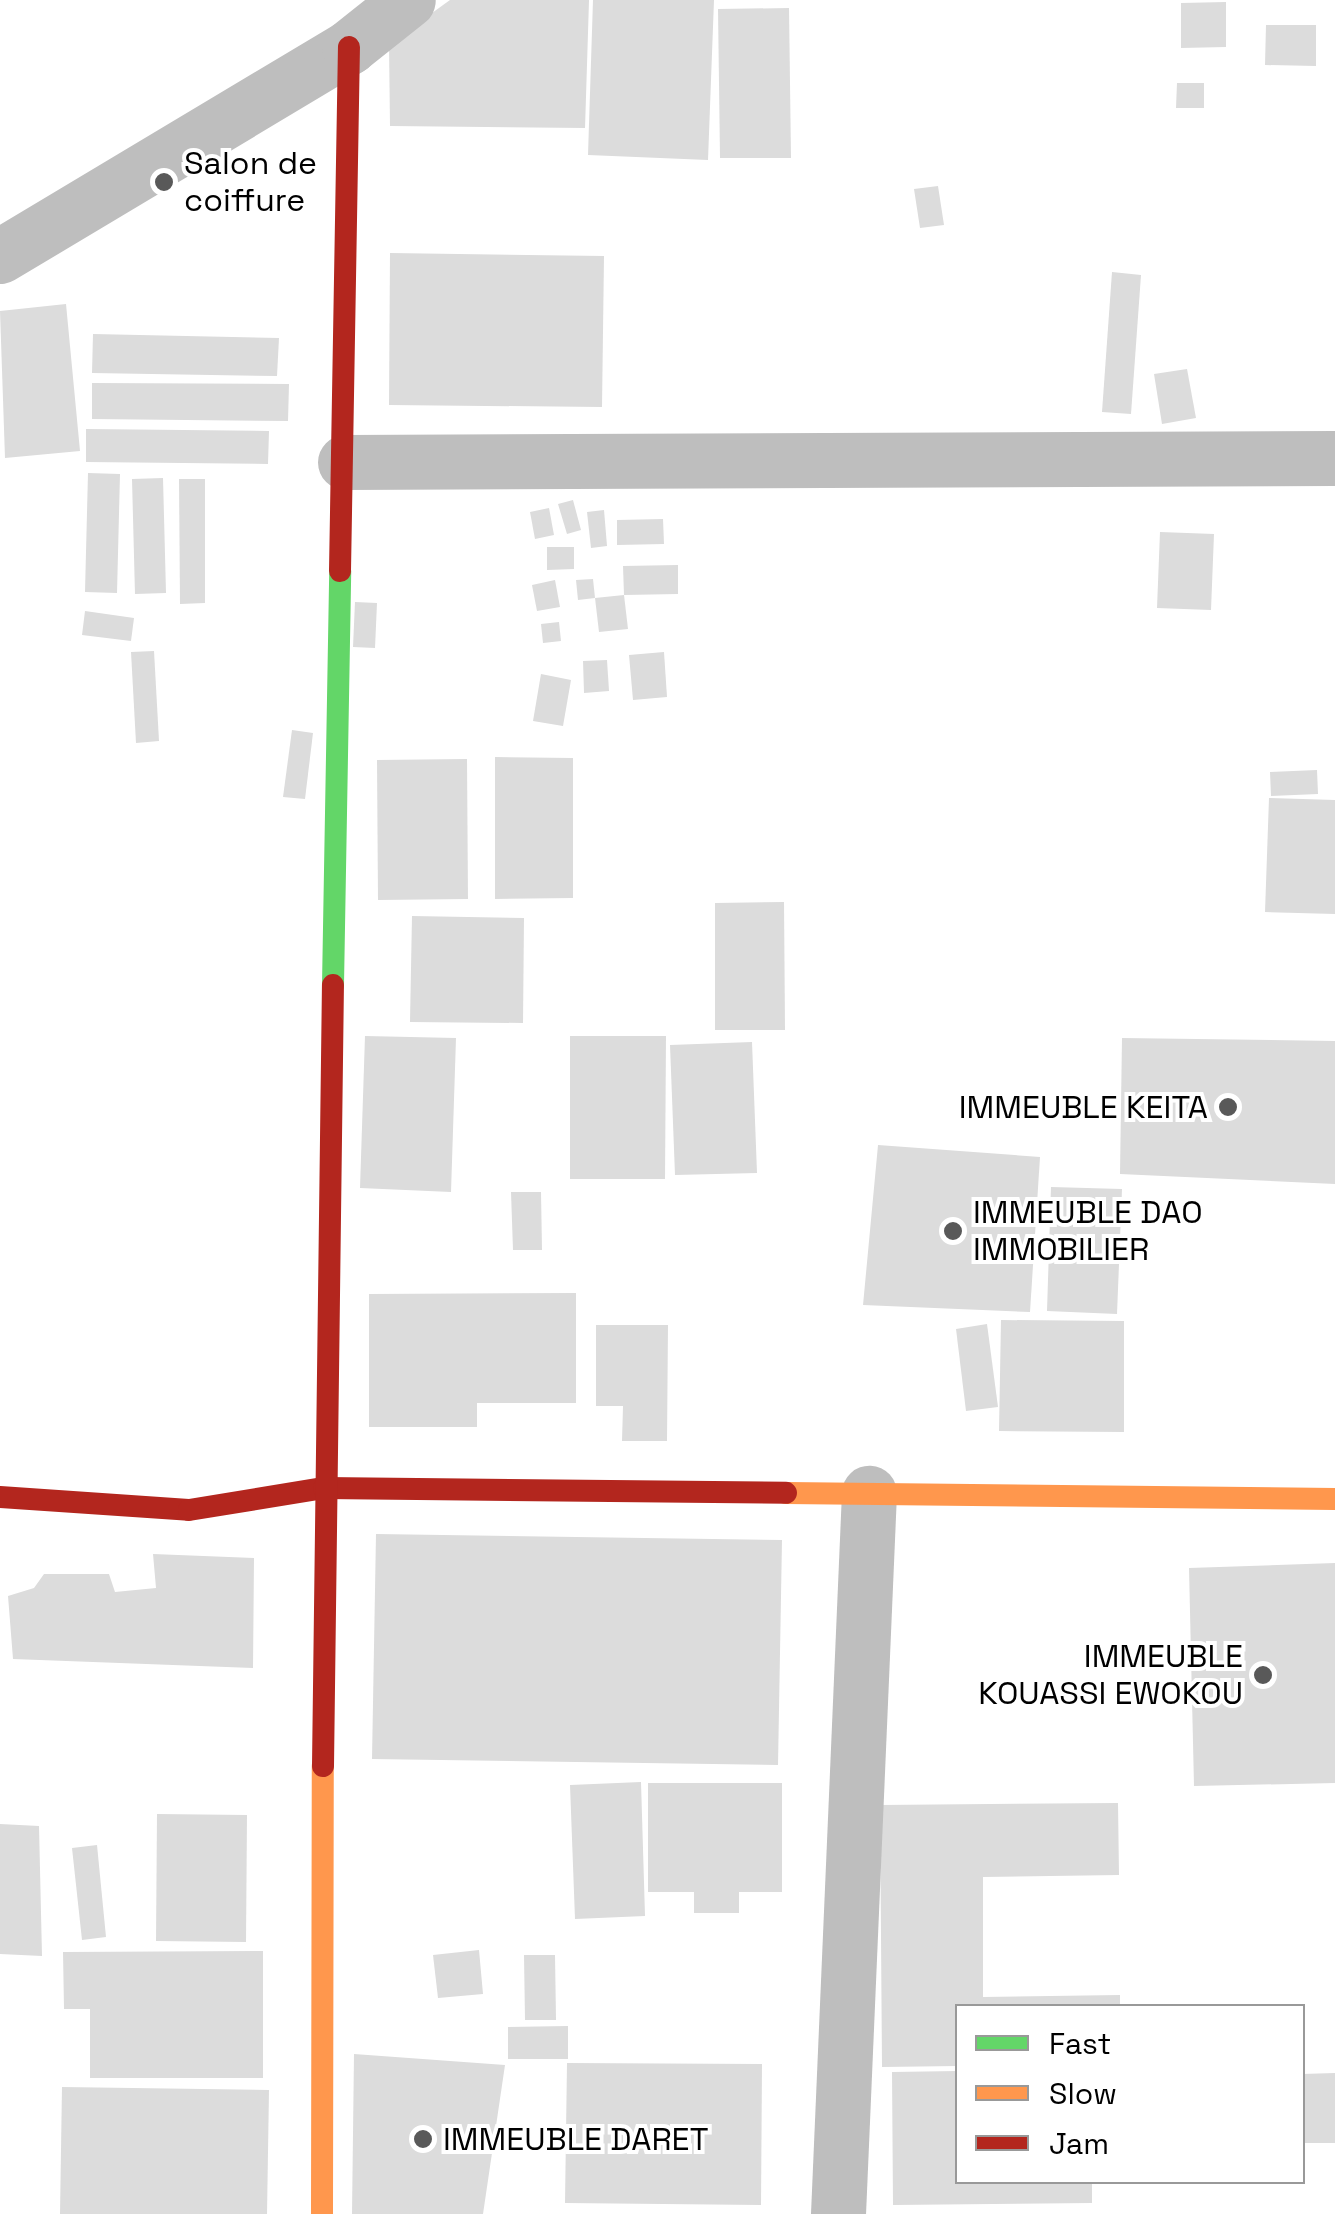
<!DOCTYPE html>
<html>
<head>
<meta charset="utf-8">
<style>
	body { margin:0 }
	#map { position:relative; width:1335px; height:2214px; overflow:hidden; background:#fff; font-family:"Space Grotesk",sans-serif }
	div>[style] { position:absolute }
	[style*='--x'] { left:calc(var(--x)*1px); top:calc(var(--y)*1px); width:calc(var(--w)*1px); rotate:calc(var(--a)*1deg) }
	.building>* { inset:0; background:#dcdcdc }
	.street>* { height:55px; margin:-27.5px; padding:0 27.5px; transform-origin:27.5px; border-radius:27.5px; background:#bebebe }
	.fast>* { height:22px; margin:-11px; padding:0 11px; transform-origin:11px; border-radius:11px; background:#63d668 }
	.slow>* { height:22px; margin:-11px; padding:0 11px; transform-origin:11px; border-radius:11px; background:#ff974d }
	.jam>* { height:22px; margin:-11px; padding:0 11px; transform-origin:11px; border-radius:11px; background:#b3261e }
	.dots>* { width:28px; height:28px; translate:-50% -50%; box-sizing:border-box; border:5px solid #fff; border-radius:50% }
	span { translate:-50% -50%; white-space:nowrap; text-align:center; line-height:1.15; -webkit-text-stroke:8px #fff; paint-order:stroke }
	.poi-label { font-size:32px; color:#000 }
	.left { translate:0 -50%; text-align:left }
	.right { translate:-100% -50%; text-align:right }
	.legend { position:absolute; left:955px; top:2004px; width:350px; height:180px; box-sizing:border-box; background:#fff; border:2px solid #999; margin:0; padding:12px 18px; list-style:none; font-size:30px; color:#000 }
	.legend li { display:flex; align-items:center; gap:20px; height:50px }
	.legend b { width:50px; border:2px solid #999 }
</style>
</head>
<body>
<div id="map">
	<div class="building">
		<i style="clip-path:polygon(450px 0,589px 0,585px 128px,390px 126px,389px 44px)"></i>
		<i style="clip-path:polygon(593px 0,714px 0,708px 160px,588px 155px)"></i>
		<i style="clip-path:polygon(1226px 2px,1226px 47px,1181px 48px,1181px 3px)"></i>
		<i style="clip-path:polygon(789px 8px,791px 158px,720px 158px,718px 9px)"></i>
		<i style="clip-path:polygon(1266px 25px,1316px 25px,1316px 66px,1265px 65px)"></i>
		<i style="clip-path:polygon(1177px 83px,1204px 83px,1204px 108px,1176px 108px)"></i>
		<i style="clip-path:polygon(938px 186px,944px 225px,920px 228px,914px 189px)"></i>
		<i style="clip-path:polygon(390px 253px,604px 256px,602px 407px,389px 405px)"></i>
		<i style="clip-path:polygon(1112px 272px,1141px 275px,1131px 414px,1102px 412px)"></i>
		<i style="clip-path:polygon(66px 304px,80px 451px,5px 458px,0 311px)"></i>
		<i style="clip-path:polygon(93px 334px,279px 338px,277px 376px,92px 373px)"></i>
		<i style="clip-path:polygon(1187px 369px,1196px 418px,1162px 424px,1154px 374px)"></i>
		<i style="clip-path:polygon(92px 383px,289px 384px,288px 421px,92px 419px)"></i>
		<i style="clip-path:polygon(86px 429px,269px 431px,268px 464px,86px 462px)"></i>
		<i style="clip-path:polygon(88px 473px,120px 474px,117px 593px,85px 592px)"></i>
		<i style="clip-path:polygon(163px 478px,166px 593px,135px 594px,132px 479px)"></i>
		<i style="clip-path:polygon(179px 479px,205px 479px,205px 603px,180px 604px)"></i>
		<i style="clip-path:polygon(573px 500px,581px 530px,567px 534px,558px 504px)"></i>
		<i style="clip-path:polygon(549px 508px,554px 535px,535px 539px,530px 512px)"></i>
		<i style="clip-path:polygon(604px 510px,607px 546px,591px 548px,587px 512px)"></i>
		<i style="clip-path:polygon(663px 519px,664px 544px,617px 545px,617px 520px)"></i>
		<i style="clip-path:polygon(1160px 532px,1214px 534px,1211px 610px,1157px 608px)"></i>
		<i style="clip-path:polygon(547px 547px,574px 547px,574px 569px,547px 570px)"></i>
		<i style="clip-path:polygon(678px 565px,678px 594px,624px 595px,623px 566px)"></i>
		<i style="clip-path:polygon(593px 579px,595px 598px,578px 600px,576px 580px)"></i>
		<i style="clip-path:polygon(555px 580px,560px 607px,537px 611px,532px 585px)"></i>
		<i style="clip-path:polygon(624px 595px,628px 629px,599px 632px,595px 598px)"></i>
		<i style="clip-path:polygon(355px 602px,377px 603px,375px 648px,353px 647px)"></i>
		<i style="clip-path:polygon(85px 611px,134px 618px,131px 641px,82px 635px)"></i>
		<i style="clip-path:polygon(559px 622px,561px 641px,543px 643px,541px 624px)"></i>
		<i style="clip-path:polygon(154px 651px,159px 741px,136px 743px,131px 652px)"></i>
		<i style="clip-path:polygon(664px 652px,667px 697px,633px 700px,629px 655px)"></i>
		<i style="clip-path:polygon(607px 660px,609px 691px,584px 693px,583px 661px)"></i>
		<i style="clip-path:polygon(541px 674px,571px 680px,563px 726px,533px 721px)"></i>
		<i style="clip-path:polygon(292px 730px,313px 733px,305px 799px,283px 797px)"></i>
		<i style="clip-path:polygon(495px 757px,573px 758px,573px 898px,495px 899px)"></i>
		<i style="clip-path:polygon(467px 759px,468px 899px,378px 900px,377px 760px)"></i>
		<i style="clip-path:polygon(1317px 770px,1318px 794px,1271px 796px,1270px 772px)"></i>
		<i style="clip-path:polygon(1269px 798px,1335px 800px,1335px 914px,1265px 912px)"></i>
		<i style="clip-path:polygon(784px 902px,785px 1030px,715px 1030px,715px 903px)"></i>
		<i style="clip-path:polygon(412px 916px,524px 918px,523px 1023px,410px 1022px)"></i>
		<i style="clip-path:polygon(365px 1036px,456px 1038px,451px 1192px,360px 1188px)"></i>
		<i style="clip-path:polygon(570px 1036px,666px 1036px,665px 1179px,570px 1179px)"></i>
		<i style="clip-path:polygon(1122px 1038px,1335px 1041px,1335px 1184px,1120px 1174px)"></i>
		<i style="clip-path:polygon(752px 1042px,757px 1173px,675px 1175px,670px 1045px)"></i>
		<i style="clip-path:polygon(878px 1145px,1040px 1157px,1030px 1312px,863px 1305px)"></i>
		<i style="clip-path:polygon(1051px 1187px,1122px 1189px,1117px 1314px,1047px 1311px)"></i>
		<i style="clip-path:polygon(511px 1192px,541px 1192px,542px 1250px,513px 1250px)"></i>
		<i style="clip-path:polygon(576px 1293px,576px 1403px,477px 1403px,477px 1427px,369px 1427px,369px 1294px)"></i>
		<i style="clip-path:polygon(1001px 1320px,1124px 1321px,1124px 1432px,999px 1431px)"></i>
		<i style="clip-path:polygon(987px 1324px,998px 1407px,966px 1411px,956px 1329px)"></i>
		<i style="clip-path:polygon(596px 1325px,668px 1325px,667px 1441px,622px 1441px,623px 1406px,596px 1406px)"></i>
		<i style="clip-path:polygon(376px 1534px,782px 1540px,778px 1765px,372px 1759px)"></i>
		<i style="clip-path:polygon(153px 1554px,254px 1558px,253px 1668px,13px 1659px,8px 1596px,34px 1588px,44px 1574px,109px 1574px,115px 1592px,156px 1588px)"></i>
		<i style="clip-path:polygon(1335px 1563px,1335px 1783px,1194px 1786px,1189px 1568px)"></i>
		<i style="clip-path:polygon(641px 1782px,645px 1916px,575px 1919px,570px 1785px)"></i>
		<i style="clip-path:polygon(648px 1783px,782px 1783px,782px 1892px,739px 1892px,739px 1913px,694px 1913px,694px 1892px,648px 1892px)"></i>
		<i style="clip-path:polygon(1118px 1803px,1119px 1875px,983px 1877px,983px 1997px,1120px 1995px,1120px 2006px,958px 2006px,958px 2066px,882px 2067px,880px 1805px)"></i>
		<i style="clip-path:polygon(157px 1814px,247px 1815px,246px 1942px,156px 1941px)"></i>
		<i style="clip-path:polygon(0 1824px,39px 1826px,42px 1956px,0 1954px)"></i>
		<i style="clip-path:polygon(97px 1845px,106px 1937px,82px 1940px,72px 1848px)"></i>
		<i style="clip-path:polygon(479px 1950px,483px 1994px,438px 1998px,433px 1955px)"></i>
		<i style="clip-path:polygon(263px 1951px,263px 2078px,90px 2078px,90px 2009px,64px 2009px,63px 1952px)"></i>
		<i style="clip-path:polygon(524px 1955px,555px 1955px,556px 2020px,525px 2020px)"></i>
		<i style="clip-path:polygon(568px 2026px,568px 2059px,508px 2059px,508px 2027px)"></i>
		<i style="clip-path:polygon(354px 2054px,505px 2065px,483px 2214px,352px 2214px)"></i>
		<i style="clip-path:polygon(567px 2063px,762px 2064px,761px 2205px,565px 2203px)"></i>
		<i style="clip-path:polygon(958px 2071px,958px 2182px,1092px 2182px,1092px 2203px,893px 2205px,892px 2072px)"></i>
		<i style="clip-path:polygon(1335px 2073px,1335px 2143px,1302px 2143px,1302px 2074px)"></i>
		<i style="clip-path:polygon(62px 2087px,269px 2090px,267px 2214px,60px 2214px)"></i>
	</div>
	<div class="street">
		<i style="--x:0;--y:256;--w:407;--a:-30.9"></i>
		<i style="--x:349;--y:47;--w:75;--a:-38.5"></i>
		<i style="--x:345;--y:462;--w:990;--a:-0.23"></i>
		<i style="--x:838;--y:2214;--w:722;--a:-87.54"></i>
	</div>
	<div class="fast">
		<i style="--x:333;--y:985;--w:414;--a:-89"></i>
	</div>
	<div class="slow">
		<i style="--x:786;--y:1493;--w:549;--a:0.63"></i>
		<i style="--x:322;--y:2214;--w:448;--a:-89.9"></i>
	</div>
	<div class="jam">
		<i style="--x:340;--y:571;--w:524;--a:-89.02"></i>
		<i style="--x:0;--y:1497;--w:189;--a:3.9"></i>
		<i style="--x:189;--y:1510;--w:137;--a:-9.3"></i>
		<i style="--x:324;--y:1488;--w:462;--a:0.6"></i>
		<i style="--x:323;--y:1766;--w:781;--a:-89.27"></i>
	</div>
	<div class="dots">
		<i style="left:164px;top:182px;background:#595959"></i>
		<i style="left:1228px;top:1107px;background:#595959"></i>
		<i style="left:953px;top:1231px;background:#595959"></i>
		<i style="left:1263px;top:1675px;background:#595959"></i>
		<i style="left:423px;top:2139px;background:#595959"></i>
	</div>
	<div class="poi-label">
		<span class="left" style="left:184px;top:182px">Salon de<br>coiffure</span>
		<span class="right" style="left:1208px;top:1107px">IMMEUBLE KEITA</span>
		<span class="left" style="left:973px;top:1231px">IMMEUBLE DAO<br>IMMOBILIER</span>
		<span class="right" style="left:1243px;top:1675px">IMMEUBLE<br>KOUASSI EWOKOU</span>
		<span class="left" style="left:443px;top:2139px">IMMEUBLE DARET</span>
	</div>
	<ul class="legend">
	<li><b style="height:12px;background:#63d668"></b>Fast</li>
	<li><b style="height:12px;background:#ff974d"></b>Slow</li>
	<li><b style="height:12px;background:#b3261e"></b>Jam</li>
	</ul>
</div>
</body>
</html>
